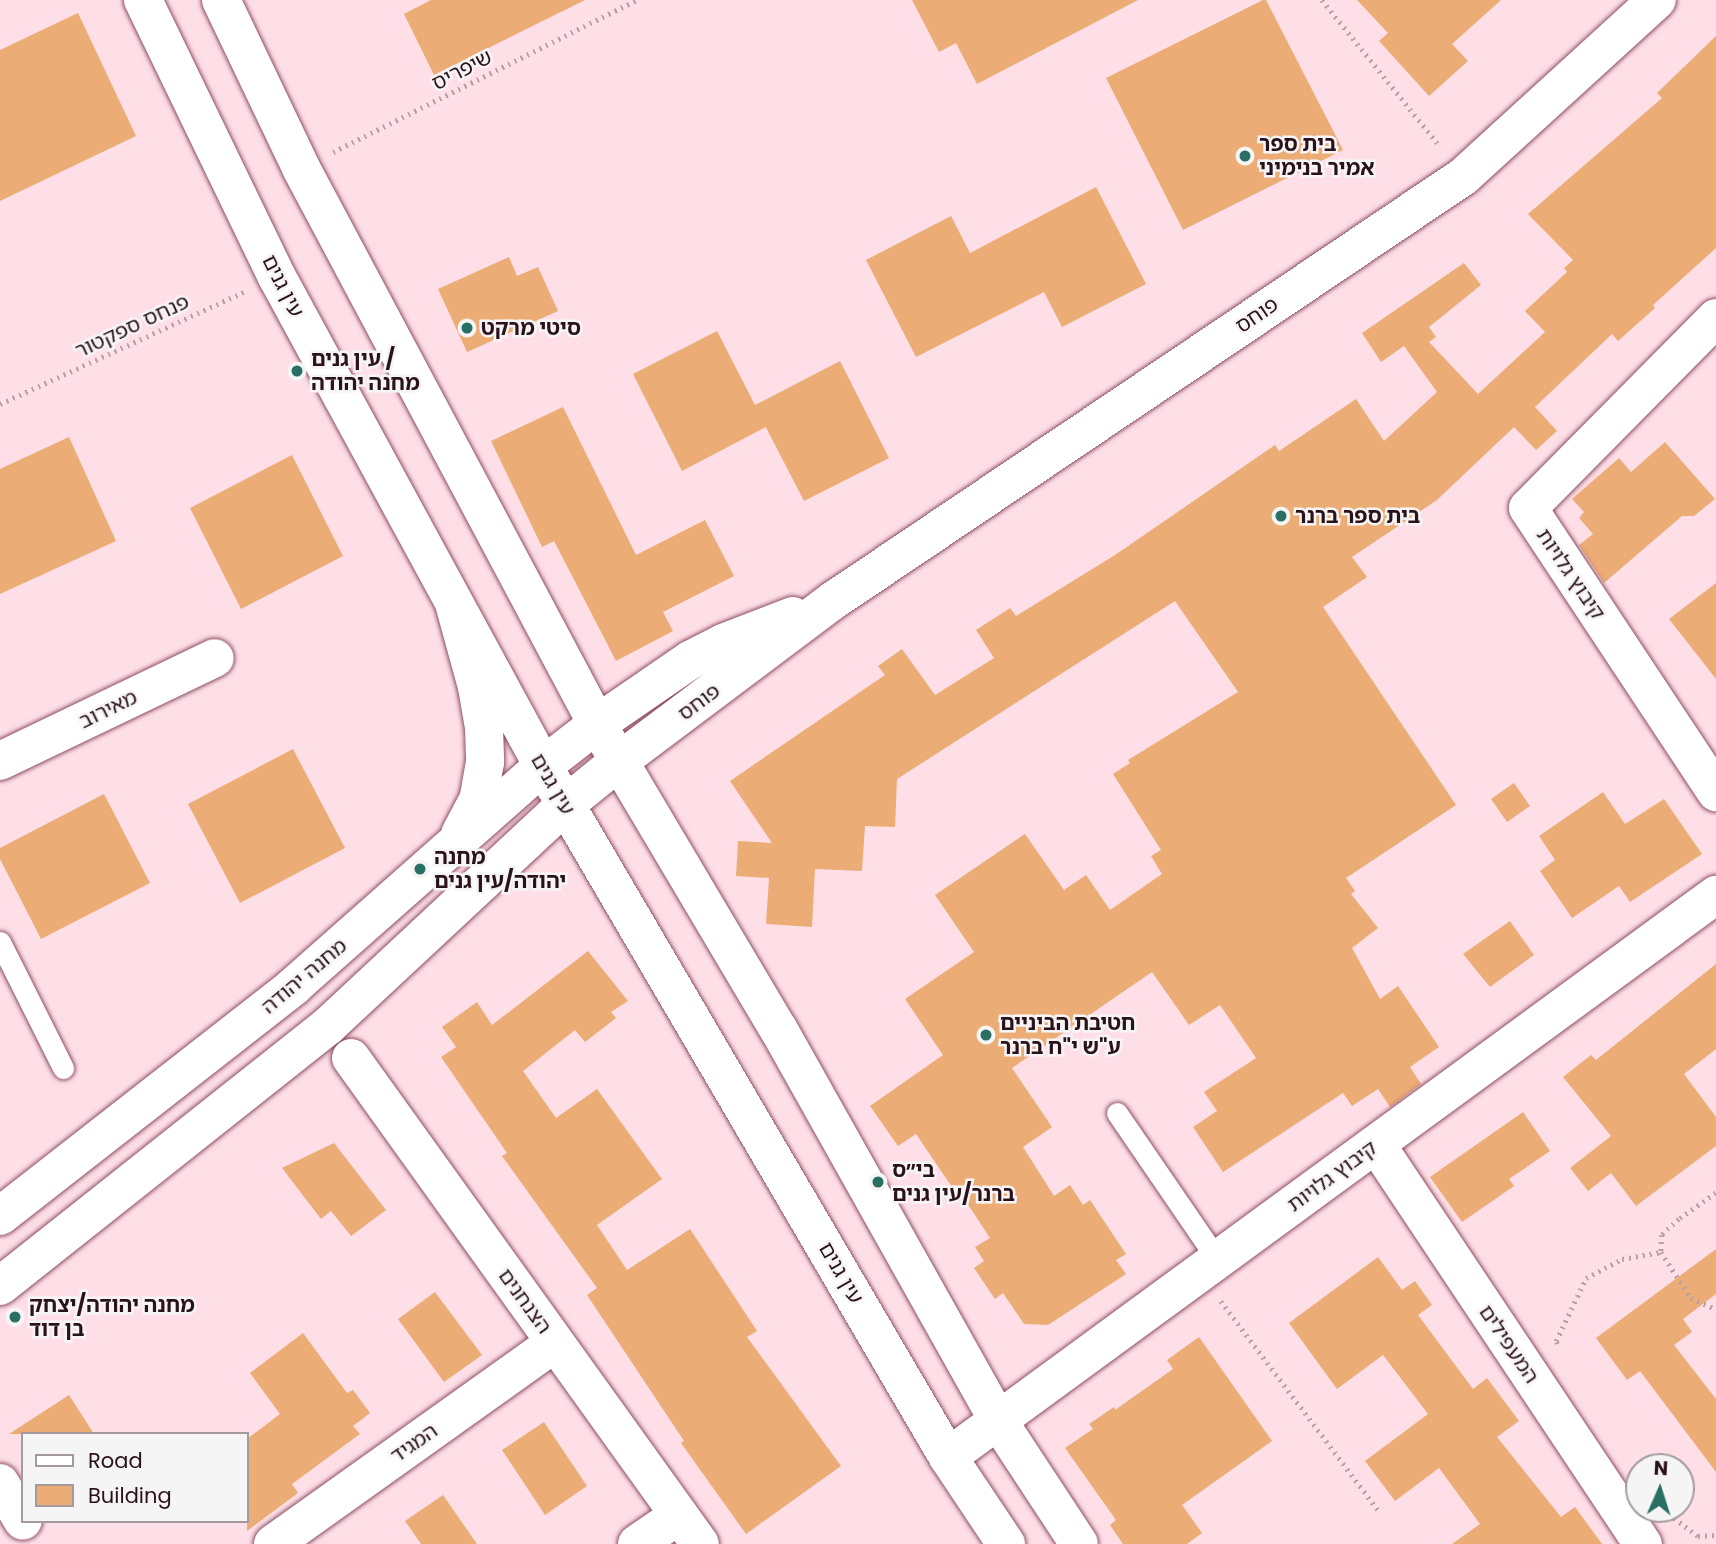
<!DOCTYPE html>
<html>
<head>
<meta charset="utf-8">
<style>
	body { margin:0 }
	#map { position:relative; width:1716px; height:1544px; overflow:hidden; background:#fedfe7; font-family:Poppins,"Noto Sans Hebrew",sans-serif }
	div>[style] { position:absolute }
	[style*='--x'] { left:calc(var(--x)*1px); top:calc(var(--y)*1px); width:calc(var(--w)*1px); rotate:calc(var(--a)*1deg) }
	.building>* { inset:0; background:#ecac75 }
	.path>* { height:4.5px; margin-top:-2.25px; transform-origin:0; background:repeating-linear-gradient(90deg,#bd9fa7 0 2px,transparent 0 7px) }
	.roads { filter:drop-shadow(0 0 2px #8e4e62) drop-shadow(0 0 2px #8e4e62) }
	.service>* { height:21px; margin:-10.5px; padding:0 10.5px; transform-origin:10.5px; border-radius:10.5px; background:#fff }
	.minor>* { height:38px; margin:-19px; padding:0 19px; transform-origin:19px; border-radius:19px; background:#fff }
	.tertiary>* { height:38px; margin:-19px; padding:0 19px; transform-origin:19px; border-radius:19px; background:#fff }
	.secondary>* { height:38px; margin:-19px; padding:0 19px; transform-origin:19px; border-radius:19px; background:#fff }
	.dots>* { width:19px; height:19px; translate:-50% -50%; box-sizing:border-box; border:4px solid #f5f5f5; border-radius:50% }
	span { translate:-50% -50%; white-space:nowrap; text-align:center; line-height:1.15; -webkit-text-stroke:5px #f5f5f5; paint-order:stroke }
	.street-label { font-size:21px; color:#2b1119 }
	.poi-label { font-size:21px; color:#2b1119; font-weight:700 }
	.left { translate:0 -50%; text-align:left }
	.legend { position:absolute; left:21px; top:1432px; width:228px; height:91px; box-sizing:border-box; background:#f5f5f5; border:2px solid #a49a9d; margin:0; padding:9px 12px; list-style:none; font-size:21px; color:#2b1119 }
	.legend li { display:flex; align-items:center; gap:14px; height:35px }
	.legend b { width:35px; border:2px solid #a49a9d }
	.north { position:absolute; left:1625px; top:1453px; width:70px; height:70px; box-sizing:border-box; background:#f5f5f5; border:2px solid #a49a9d; border-radius:50%; rotate:3deg; font-size:19px; font-weight:700; line-height:28px; text-align:center; color:#2b1119 }
	.north::after { content:''; display:block; margin:auto; width:24px; height:32px; background:#296f64; clip-path:polygon(50% 0,100% 100%,50% 72%,0 100%) }
</style>
</head>
<body>
<div id="map">
	<div class="building">
		<i style="clip-path:polygon(431px 0,585px 0,434px 75px,404px 14px)"></i>
		<i style="clip-path:polygon(912px 0,1138px 0,977px 84px,956px 43px,939px 52px)"></i>
		<i style="clip-path:polygon(1263px 0,1266px 0,1343px 150px,1183px 230px,1106px 78px)"></i>
		<i style="clip-path:polygon(1357px 0,1501px 0,1452px 44px,1468px 61px,1429px 96px,1379px 41px,1388px 33px)"></i>
		<i style="clip-path:polygon(78px 13px,136px 136px,0 201px,0 50px)"></i>
		<i style="clip-path:polygon(1716px 36px,1716px 248px,1653px 305px,1655px 308px,1618px 341px,1612px 334px,1535px 407px,1557px 431px,1536px 450px,1514px 427px,1437px 500px,1352px 557px,1367px 577px,1323px 607px,1456px 805px,1346px 878px,1355px 891px,1351px 894px,1378px 928px,1352px 948px,1380px 999px,1398px 986px,1439px 1047px,1410px 1067px,1421px 1084px,1390px 1107px,1378px 1089px,1352px 1106px,1343px 1093px,1223px 1172px,1193px 1127px,1217px 1111px,1204px 1092px,1256px 1058px,1220px 1005px,1189px 1025px,1152px 972px,1012px 1068px,1052px 1127px,1023px 1147px,1054px 1196px,1070px 1185px,1083px 1205px,1090px 1200px,1126px 1254px,1116px 1260px,1126px 1274px,1048px 1325px,1024px 1324px,1003px 1293px,995px 1299px,974px 1268px,984px 1261px,975px 1247px,990px 1238px,959px 1191px,956px 1193px,916px 1134px,898px 1146px,870px 1106px,943px 1055px,905px 999px,974px 952px,935px 895px,1025px 834px,1064px 890px,1086px 875px,1110px 910px,1162px 874px,1151px 856px,1161px 850px,1113px 774px,1130px 763px,1128px 760px,1238px 692px,1175px 601px,897px 779px,895px 827px,865px 826px,862px 871px,815px 869px,812px 927px,766px 924px,769px 878px,736px 876px,738px 841px,772px 843px,730px 781px,885px 675px,878px 666px,902px 649px,935px 695px,994px 658px,976px 630px,1010px 608px,1016px 616px,1115px 555px,1275px 445px,1279px 451px,1356px 399px,1384px 441px,1437px 392px,1404px 346px,1381px 362px,1362px 333px,1464px 263px,1481px 285px,1429px 327px,1436px 337px,1429px 342px,1478px 394px,1545px 332px,1525px 311px,1567px 272px,1564px 268px,1573px 260px,1528px 214px,1662px 98px,1657px 93px)"></i>
		<i style="clip-path:polygon(1096px 187px,1146px 284px,1062px 327px,1044px 292px,916px 357px,866px 260px,951px 216px,970px 253px)"></i>
		<i style="clip-path:polygon(509px 257px,517px 276px,538px 267px,558px 311px,467px 352px,438px 289px)"></i>
		<i style="clip-path:polygon(717px 331px,755px 405px,840px 361px,889px 458px,804px 501px,760px 416px,766px 427px,682px 471px,633px 374px)"></i>
		<i style="clip-path:polygon(563px 407px,636px 555px,705px 520px,734px 576px,663px 612px,673px 631px,616px 661px,554px 541px,542px 547px,491px 441px)"></i>
		<i style="clip-path:polygon(69px 437px,116px 541px,0 594px,0 469px)"></i>
		<i style="clip-path:polygon(1665px 442px,1715px 499px,1694px 516px,1682px 516px,1604px 583px,1579px 545px,1593px 534px,1579px 518px,1584px 512px,1572px 499px,1619px 458px,1631px 472px)"></i>
		<i style="clip-path:polygon(292px 455px,343px 556px,241px 609px,190px 508px)"></i>
		<i style="clip-path:polygon(1716px 583px,1716px 679px,1669px 619px)"></i>
		<i style="clip-path:polygon(293px 749px,345px 848px,240px 903px,188px 804px)"></i>
		<i style="clip-path:polygon(1514px 783px,1530px 806px,1507px 822px,1491px 799px)"></i>
		<i style="clip-path:polygon(1603px 792px,1625px 824px,1664px 799px,1702px 854px,1630px 902px,1619px 886px,1572px 918px,1540px 871px,1555px 860px,1539px 836px)"></i>
		<i style="clip-path:polygon(104px 794px,150px 883px,41px 939px,0 859px,0 848px)"></i>
		<i style="clip-path:polygon(1510px 921px,1534px 955px,1490px 987px,1463px 954px)"></i>
		<i style="clip-path:polygon(588px 951px,628px 1001px,611px 1012px,616px 1018px,585px 1042px,575px 1030px,523px 1071px,556px 1118px,597px 1089px,662px 1179px,597px 1225px,627px 1270px,690px 1229px,757px 1331px,747px 1337px,841px 1466px,746px 1534px,681px 1443px,684px 1441px,587px 1295px,597px 1288px,502px 1156px,507px 1153px,441px 1057px,456px 1047px,442px 1027px,477px 1002px,492px 1025px)"></i>
		<i style="clip-path:polygon(1716px 964px,1716px 1049px,1684px 1074px,1716px 1117px,1716px 1146px,1636px 1206px,1611px 1173px,1588px 1191px,1570px 1168px,1611px 1136px,1563px 1077px,1591px 1055px,1596px 1060px)"></i>
		<i style="clip-path:polygon(1523px 1112px,1550px 1151px,1509px 1179px,1514px 1186px,1462px 1222px,1430px 1177px)"></i>
		<i style="clip-path:polygon(334px 1143px,386px 1210px,351px 1236px,331px 1211px,321px 1219px,282px 1168px)"></i>
		<i style="clip-path:polygon(1716px 1249px,1716px 1294px,1683px 1319px,1692px 1332px,1674px 1345px,1716px 1399px,1716px 1472px,1640px 1371px,1627px 1380px,1596px 1338px)"></i>
		<i style="clip-path:polygon(1378px 1257px,1402px 1290px,1415px 1281px,1432px 1305px,1418px 1315px,1473px 1389px,1487px 1378px,1519px 1421px,1497px 1437px,1561px 1517px,1575px 1507px,1602px 1544px,1452px 1544px,1480px 1524px,1439px 1468px,1395px 1501px,1365px 1461px,1428px 1414px,1383px 1355px,1337px 1389px,1289px 1323px)"></i>
		<i style="clip-path:polygon(435px 1292px,482px 1355px,444px 1382px,398px 1319px)"></i>
		<i style="clip-path:polygon(303px 1333px,347px 1393px,353px 1390px,370px 1413px,353px 1426px,360px 1434px,292px 1484px,298px 1493px,247px 1531px,247px 1439px,280px 1414px,250px 1373px)"></i>
		<i style="clip-path:polygon(1199px 1337px,1272px 1441px,1182px 1505px,1202px 1533px,1187px 1544px,1123px 1544px,1110px 1525px,1116px 1520px,1065px 1448px,1093px 1429px,1089px 1424px,1114px 1407px,1115px 1410px,1173px 1369px,1167px 1360px)"></i>
		<i style="clip-path:polygon(69px 1395px,94px 1434px,9px 1434px)"></i>
		<i style="clip-path:polygon(544px 1422px,587px 1486px,545px 1515px,502px 1450px)"></i>
		<i style="clip-path:polygon(443px 1495px,477px 1544px,421px 1544px,405px 1521px)"></i>
	</div>
	<div class="path">
		<i style="--x:1322;--y:0;--w:188;--a:51.1"></i>
		<i style="--x:333;--y:152;--w:340;--a:-26.6"></i>
		<i style="--x:0;--y:404;--w:268;--a:-24.7"></i>
		<i style="--x:1716;--y:1193;--w:45;--a:144.9"></i>
		<i style="--x:1679;--y:1219;--w:23;--a:137"></i>
		<i style="--x:1662;--y:1235;--w:17;--a:93"></i>
		<i style="--x:1661;--y:1252;--w:55;--a:56.9"></i>
		<i style="--x:1691;--y:1298;--w:27;--a:24"></i>
		<i style="--x:1221;--y:1301;--w:261;--a:53.1"></i>
		<i style="--x:1557;--y:1344;--w:3;--a:-108"></i>
		<i style="--x:1556;--y:1341;--w:70;--a:-64.5"></i>
		<i style="--x:1586;--y:1278;--w:41;--a:-27.8"></i>
		<i style="--x:1622;--y:1259;--w:40;--a:-10"></i>
		<i style="--x:1674;--y:1518;--w:30;--a:37"></i>
		<i style="--x:1698;--y:1536;--w:18;--a:-3"></i>
	</div>
	<div class="roads">
		<div class="service">
			<i style="--x:0;--y:942;--w:141;--a:63.4"></i>
			<i style="--x:1117;--y:1113;--w:177;--a:55.6"></i>
		</div>
		<div class="minor">
			<i style="--x:1716;--y:318;--w:267;--a:134.7"></i>
			<i style="--x:1528;--y:508;--w:341;--a:56.5"></i>
			<i style="--x:597;--y:724;--w:113;--a:-34.5"></i>
			<i style="--x:690;--y:660;--w:37;--a:-27"></i>
			<i style="--x:723;--y:643;--w:75;--a:-21.1"></i>
			<i style="--x:0;--y:761;--w:238;--a:-25.6"></i>
			<i style="--x:618;--y:762;--w:270;--a:-36.9"></i>
			<i style="--x:834;--y:600;--w:759;--a:-33.94"></i>
			<i style="--x:1464;--y:176;--w:261;--a:-42.4"></i>
			<i style="--x:351;--y:1058;--w:598;--a:54.32"></i>
			<i style="--x:1376;--y:1144;--w:481;--a:56.3"></i>
			<i style="--x:948;--y:1457;--w:952;--a:-36.2"></i>
			<i style="--x:273;--y:1544;--w:346;--a:-35.5"></i>
			<i style="--x:637;--y:1544;--w:51;--a:-34.6"></i>
		</div>
		<div class="tertiary">
			<i style="--x:143;--y:0;--w:308;--a:64.2"></i>
			<i style="--x:277;--y:277;--w:557;--a:61.46"></i>
			<i style="--x:221;--y:0;--w:186;--a:64.5"></i>
			<i style="--x:301;--y:168;--w:630;--a:61.97"></i>
			<i style="--x:0;--y:1483;--w:44;--a:58.8"></i>
		</div>
		<div class="secondary">
			<i style="--x:455;--y:607;--w:83;--a:74.6"></i>
			<i style="--x:477;--y:687;--w:42;--a:80.3"></i>
			<i style="--x:484;--y:728;--w:34;--a:88"></i>
			<i style="--x:485;--y:762;--w:39;--a:100"></i>
			<i style="--x:478;--y:800;--w:38;--a:118"></i>
			<i style="--x:543;--y:766;--w:801;--a:59.63"></i>
			<i style="--x:948;--y:1457;--w:105;--a:56.3"></i>
			<i style="--x:0;--y:1216;--w:373;--a:-38"></i>
			<i style="--x:294;--y:986;--w:332;--a:-41.5"></i>
			<i style="--x:543;--y:766;--w:68;--a:-37.9"></i>
			<i style="--x:597;--y:724;--w:356;--a:59.3"></i>
			<i style="--x:779;--y:1030;--w:446;--a:60.7"></i>
			<i style="--x:997;--y:1419;--w:149;--a:56.7"></i>
			<i style="--x:0;--y:1286;--w:419;--a:-38.4"></i>
			<i style="--x:328;--y:1026;--w:324;--a:-43"></i>
			<i style="--x:565;--y:805;--w:68;--a:-39.1"></i>
		</div>
	</div>
	<div class="dots">
		<i style="left:1245px;top:156px;background:#296f64"></i>
		<i style="left:467px;top:328px;background:#296f64"></i>
		<i style="left:297px;top:371px;background:#296f64"></i>
		<i style="left:1281px;top:516px;background:#296f64"></i>
		<i style="left:420px;top:869px;background:#296f64"></i>
		<i style="left:986px;top:1035px;background:#296f64"></i>
		<i style="left:878px;top:1182px;background:#296f64"></i>
		<i style="left:15px;top:1317px;background:#296f64"></i>
	</div>
	<div class="street-label">
		<span style="left:462px;top:70px;rotate:-27deg">שיפריס</span>
		<span style="left:283px;top:286px;rotate:63deg">עין גנים</span>
		<span style="left:1257px;top:315px;rotate:-34deg">פוחס</span>
		<span style="left:132px;top:326px;rotate:-25deg">פנחס ספקטור</span>
		<span style="left:1571px;top:574px;rotate:56deg">קיבוץ גלויות</span>
		<span style="left:699px;top:702px;rotate:-37deg">פוחס</span>
		<span style="left:108px;top:709px;rotate:-26deg">מאירוב</span>
		<span style="left:553px;top:784px;rotate:60deg">עין גנים</span>
		<span style="left:304px;top:976px;rotate:-40deg">מחנה יהודה</span>
		<span style="left:1332px;top:1176px;rotate:-36deg">קיבוץ גלויות</span>
		<span style="left:841px;top:1273px;rotate:60deg">עין גנים</span>
		<span style="left:525px;top:1301px;rotate:54deg">הצנחנים</span>
		<span style="left:1509px;top:1344px;rotate:56deg">המעפילים</span>
		<span style="left:414px;top:1443px;rotate:-35deg">המגיד</span>
	</div>
	<div class="poi-label">
		<span class="left" style="left:1259px;top:156px">בית ספר<br>אמיר בנימיני</span>
		<span class="left" style="left:481px;top:328px">סיטי מרקט</span>
		<span class="left" style="left:311px;top:371px">עין גנים /<br>מחנה יהודה</span>
		<span class="left" style="left:1295px;top:516px">בית ספר ברנר</span>
		<span class="left" style="left:434px;top:869px">מחנה<br>יהודה/עין גנים</span>
		<span class="left" style="left:1000px;top:1035px">חטיבת הביניים<br>ע"ש י"ח ברנר</span>
		<span class="left" style="left:892px;top:1182px">בי״ס<br>ברנר/עין גנים</span>
		<span class="left" style="left:29px;top:1317px">מחנה יהודה/יצחק<br>בן דוד</span>
	</div>
	<ul class="legend">
	<li><b style="height:9px;background:#fff"></b>Road</li>
	<li><b style="height:19px;background:#ecac75"></b>Building</li>
	</ul>
	<div class="north">N</div>
</div>
</body>
</html>
